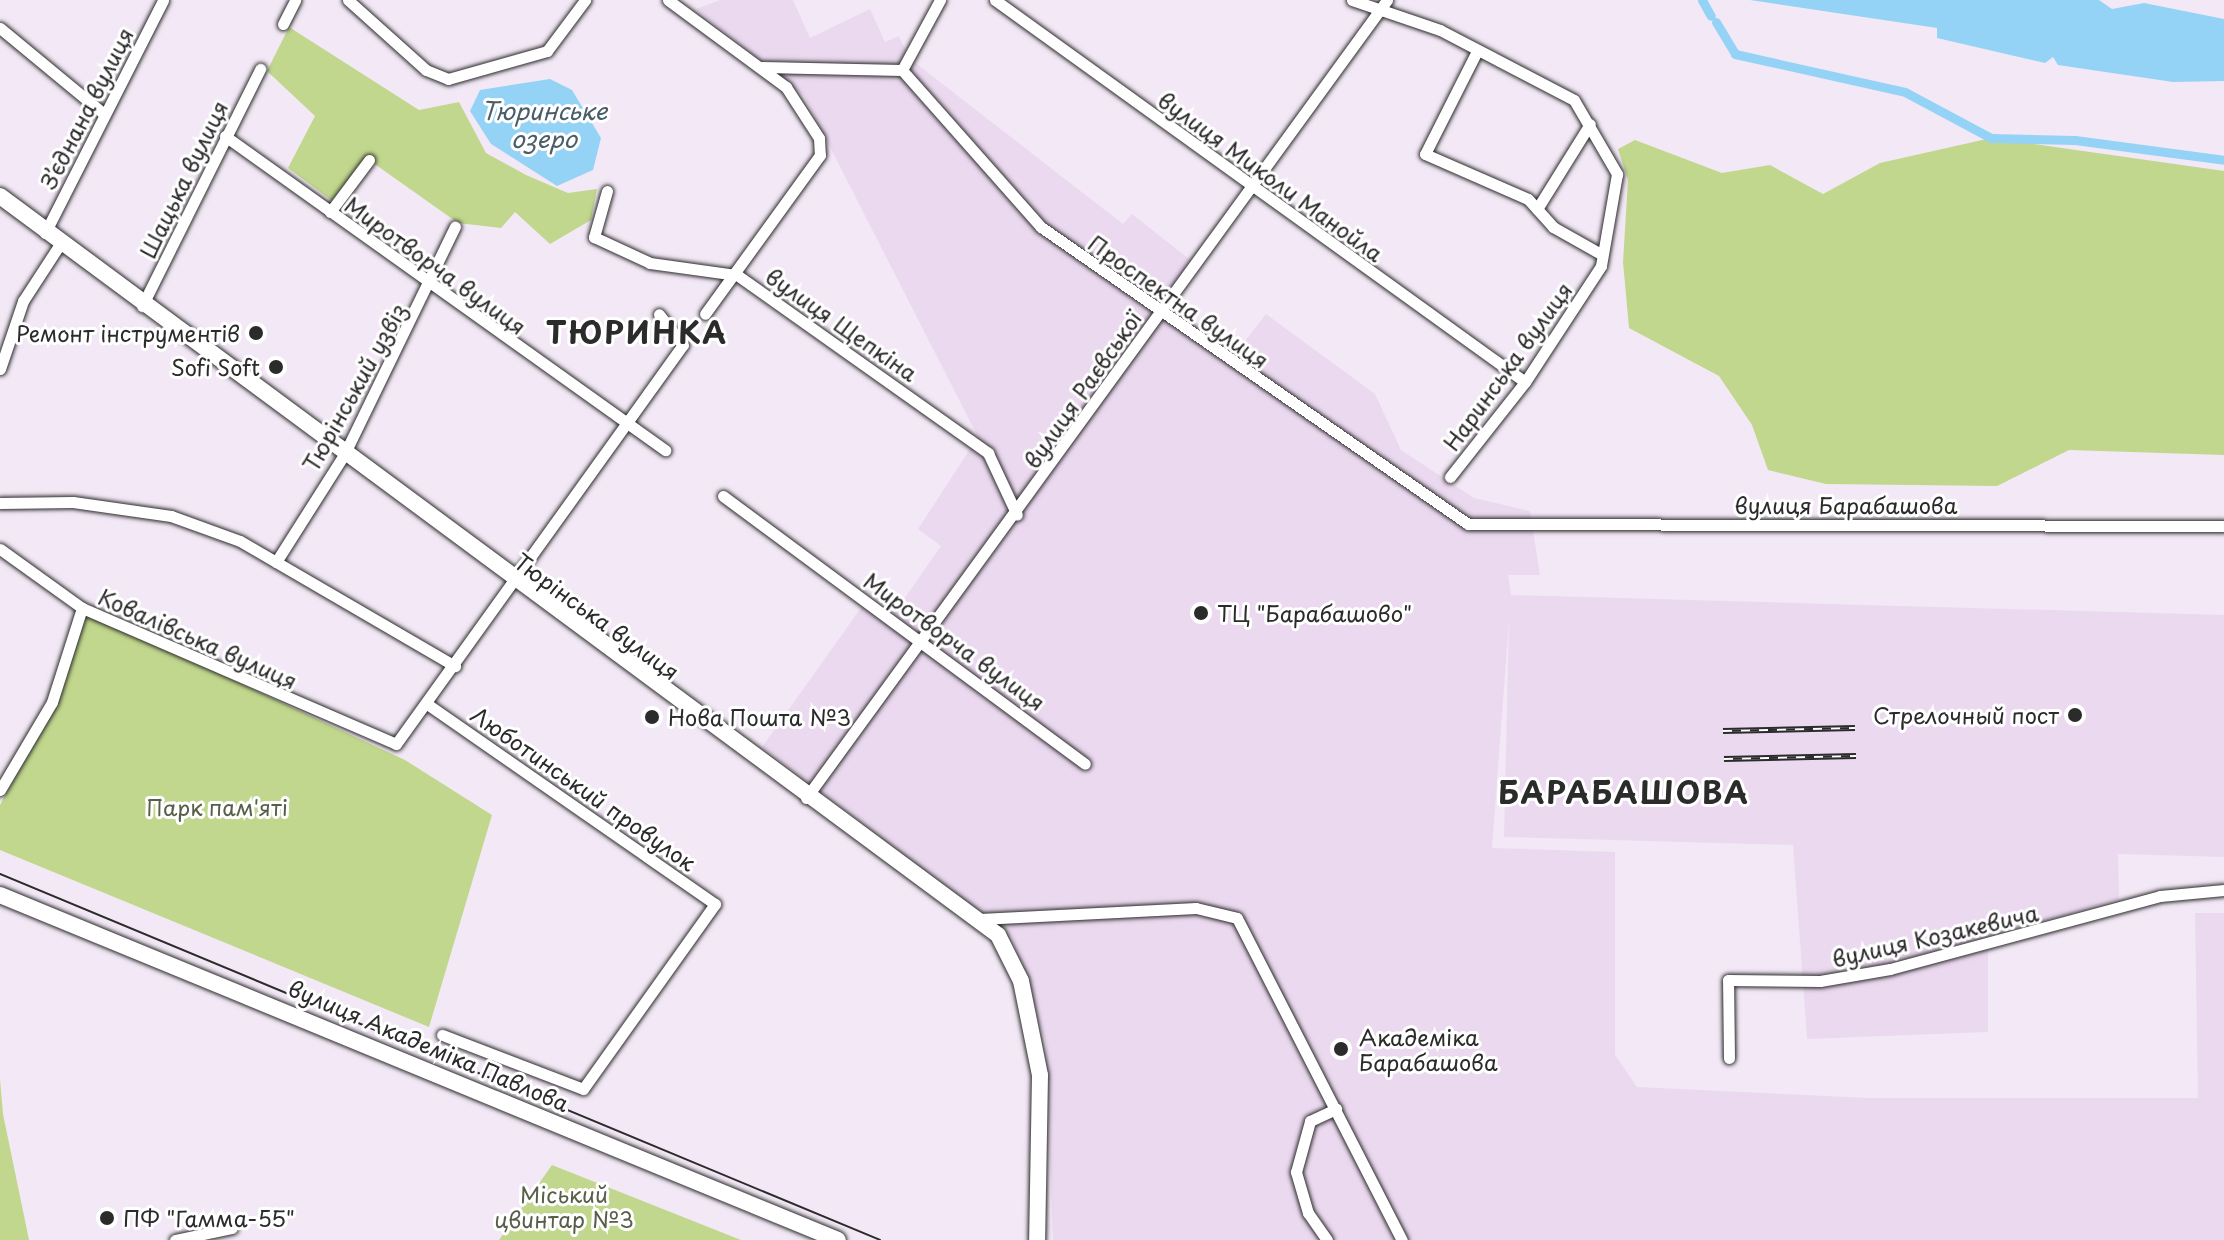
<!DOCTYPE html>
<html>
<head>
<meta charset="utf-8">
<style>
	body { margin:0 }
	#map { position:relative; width:2224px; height:1240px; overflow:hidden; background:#f3e9f6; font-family:"Playpen Sans",sans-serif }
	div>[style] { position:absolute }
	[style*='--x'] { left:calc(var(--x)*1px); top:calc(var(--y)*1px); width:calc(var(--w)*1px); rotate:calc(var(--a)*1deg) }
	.built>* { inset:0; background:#ebd9ef }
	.green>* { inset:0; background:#c1d78d }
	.water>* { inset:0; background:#94d3f6 }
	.canal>* { height:9px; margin:-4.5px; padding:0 4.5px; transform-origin:4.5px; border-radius:4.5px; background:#94d3f6 }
	.roads { filter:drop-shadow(0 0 2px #2b2b2b) drop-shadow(0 0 2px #2b2b2b) }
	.minor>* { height:11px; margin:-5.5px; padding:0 5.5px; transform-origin:5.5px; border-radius:5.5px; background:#fff }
	.secondary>* { height:16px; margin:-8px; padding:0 8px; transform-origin:8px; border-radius:8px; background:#fff }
	.primary>* { height:16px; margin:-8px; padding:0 8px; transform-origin:8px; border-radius:8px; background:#fff }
	.tram>* { height:2px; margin:-1px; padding:0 1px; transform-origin:1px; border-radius:1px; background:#2b2b2b }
	.rail>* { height:6px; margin-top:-3px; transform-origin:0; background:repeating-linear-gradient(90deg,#fff 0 9px,#2b2b2b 0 18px); box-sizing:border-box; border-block:2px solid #2b2b2b }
	.dots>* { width:22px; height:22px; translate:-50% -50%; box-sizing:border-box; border:4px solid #fff; border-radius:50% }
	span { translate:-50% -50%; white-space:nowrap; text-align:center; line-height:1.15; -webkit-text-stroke:6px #fff; paint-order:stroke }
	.street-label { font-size:22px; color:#2b2b2b }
	.poi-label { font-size:22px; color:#2b2b2b }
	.right { translate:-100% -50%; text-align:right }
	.left { translate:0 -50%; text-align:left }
	.park-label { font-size:22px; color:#585f48 }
	.water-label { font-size:24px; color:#4a5d68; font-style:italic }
	.district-label { font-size:30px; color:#2b2b2b; font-weight:700; letter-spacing:2px }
</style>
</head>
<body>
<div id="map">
	<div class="built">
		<i style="clip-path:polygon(720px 0,793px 0,810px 38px,870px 9px,885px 42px,899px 36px,909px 58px,1123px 224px,1132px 214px,1198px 266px,1167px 310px,1234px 355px,1266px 314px,1375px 394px,1401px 450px,1474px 498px,1530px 511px,1540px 575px,1508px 575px,1511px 595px,2224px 615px,2224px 857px,2118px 854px,2119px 899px,1988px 937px,1988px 1032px,1807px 1039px,1793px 845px,1504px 837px,1509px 621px,1492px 848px,1615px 852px,1615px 1055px,1637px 1087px,1869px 1098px,2198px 1098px,2195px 913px,2224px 913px,2224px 1240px,1053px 1240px,1046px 1043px,1012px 937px,762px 747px,863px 605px,888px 622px,941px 546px,918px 529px,978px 437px,804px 96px,696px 9px)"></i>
	</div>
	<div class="green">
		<i style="clip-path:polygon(289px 27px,419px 110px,459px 102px,486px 153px,526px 175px,568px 193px,597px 189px,591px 220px,550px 244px,515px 212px,501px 228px,458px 223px,369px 160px,335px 203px,288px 168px,315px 116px,267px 71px)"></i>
		<i style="clip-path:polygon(1991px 138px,2224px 171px,2224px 455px,2069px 450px,1997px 486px,1826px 484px,1768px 470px,1752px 425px,1719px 376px,1629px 328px,1623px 262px,1628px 180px,1618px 149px,1635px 140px,1722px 173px,1770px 165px,1823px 194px,1880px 163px)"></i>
		<i style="clip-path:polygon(87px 612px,405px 760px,492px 815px,429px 1027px,0 850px,0 805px,54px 703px)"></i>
		<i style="clip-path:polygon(0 1079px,3px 1114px,29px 1240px,0 1240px)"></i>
		<i style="clip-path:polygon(552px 1165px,741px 1240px,499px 1240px)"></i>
	</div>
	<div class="water">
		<i style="clip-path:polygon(1750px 0,2099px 0,2112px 9px,2144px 3px,2224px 19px,2224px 81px,2173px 82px,2058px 65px,2053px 57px,2045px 63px,1937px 38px,1937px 28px)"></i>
		<i style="clip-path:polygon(550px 79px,572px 90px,601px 138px,593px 170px,557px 186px,491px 144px,470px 111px,480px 90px)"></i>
	</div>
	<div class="canal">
		<i style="--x:1702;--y:0;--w:18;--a:61"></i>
		<i style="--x:1716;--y:22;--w:37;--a:59"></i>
		<i style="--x:1735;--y:54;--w:174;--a:12.6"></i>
		<i style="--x:1905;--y:92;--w:98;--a:28.1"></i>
		<i style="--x:1991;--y:138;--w:84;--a:1.4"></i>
		<i style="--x:2075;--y:140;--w:150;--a:7.6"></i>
	</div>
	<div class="roads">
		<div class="minor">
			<i style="--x:348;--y:0;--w:105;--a:41.9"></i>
			<i style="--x:426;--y:70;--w:24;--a:22"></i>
			<i style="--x:448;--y:79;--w:103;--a:-15.8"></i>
			<i style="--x:547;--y:51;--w:64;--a:-53.3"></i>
			<i style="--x:668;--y:0;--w:147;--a:36.4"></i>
			<i style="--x:786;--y:87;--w:61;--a:57.1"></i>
			<i style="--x:819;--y:138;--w:17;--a:87"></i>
			<i style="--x:820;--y:155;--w:196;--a:125.9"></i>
			<i style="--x:995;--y:0;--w:653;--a:35.78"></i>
			<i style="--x:1352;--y:0;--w:93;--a:18.8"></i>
			<i style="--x:1440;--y:30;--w:151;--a:27.6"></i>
			<i style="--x:1574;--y:100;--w:86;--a:59.8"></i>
			<i style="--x:1617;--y:174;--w:93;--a:99.9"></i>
			<i style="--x:1601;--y:266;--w:139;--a:123.2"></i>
			<i style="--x:1525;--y:382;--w:121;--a:128.3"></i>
			<i style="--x:283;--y:24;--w:27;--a:-63"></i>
			<i style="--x:0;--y:28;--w:135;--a:39.6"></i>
			<i style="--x:1476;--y:53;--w:113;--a:116.8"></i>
			<i style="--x:1425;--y:154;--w:112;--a:23.6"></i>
			<i style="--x:1528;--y:199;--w:38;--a:48"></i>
			<i style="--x:1553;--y:227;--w:55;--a:29.4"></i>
			<i style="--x:762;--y:67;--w:140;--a:1.2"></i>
			<i style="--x:902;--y:70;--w:80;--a:-61.5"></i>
			<i style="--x:902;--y:70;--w:210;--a:48.5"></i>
			<i style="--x:1041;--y:227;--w:520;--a:34.82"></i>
			<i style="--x:1468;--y:524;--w:756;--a:0.15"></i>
			<i style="--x:225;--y:136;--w:541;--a:35.51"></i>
			<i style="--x:607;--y:191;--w:48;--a:105.8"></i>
			<i style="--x:594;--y:237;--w:62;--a:24.9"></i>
			<i style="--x:650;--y:263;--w:88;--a:7.9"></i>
			<i style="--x:737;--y:275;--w:308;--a:35.3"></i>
			<i style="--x:988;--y:453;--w:68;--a:64.9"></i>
			<i style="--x:1537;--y:209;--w:100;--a:-58.1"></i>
			<i style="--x:330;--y:212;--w:65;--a:-53.1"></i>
			<i style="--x:45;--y:233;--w:261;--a:-63.1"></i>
			<i style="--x:142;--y:306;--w:265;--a:-63.5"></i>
			<i style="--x:0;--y:369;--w:72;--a:-71.3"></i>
			<i style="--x:23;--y:301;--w:68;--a:-57"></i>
			<i style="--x:723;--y:496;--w:450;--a:36.5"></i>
			<i style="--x:0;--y:503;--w:73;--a:-0.8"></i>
			<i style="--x:73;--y:502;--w:99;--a:8.1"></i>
			<i style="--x:171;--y:516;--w:73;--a:19.9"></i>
			<i style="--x:240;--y:541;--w:249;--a:30.2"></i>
			<i style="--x:0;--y:549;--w:101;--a:35.7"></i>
			<i style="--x:82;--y:608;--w:342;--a:23.4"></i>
			<i style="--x:396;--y:744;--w:491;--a:-54.3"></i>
			<i style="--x:683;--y:345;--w:39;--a:-128"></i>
			<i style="--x:276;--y:562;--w:127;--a:-57.6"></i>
			<i style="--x:344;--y:455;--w:254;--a:-64.1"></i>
			<i style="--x:430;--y:706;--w:347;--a:34.8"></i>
			<i style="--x:715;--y:904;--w:227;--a:125.5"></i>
			<i style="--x:583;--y:1089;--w:151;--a:-159"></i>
			<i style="--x:0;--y:790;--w:102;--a:-59.4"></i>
			<i style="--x:52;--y:702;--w:99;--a:-72.3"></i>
			<i style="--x:806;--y:798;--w:987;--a:-53.94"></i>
			<i style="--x:980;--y:919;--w:216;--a:-2.9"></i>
			<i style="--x:1196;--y:908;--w:42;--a:13.7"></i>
			<i style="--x:1237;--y:918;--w:362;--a:62.9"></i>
			<i style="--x:1729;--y:1058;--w:78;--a:-90.7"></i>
			<i style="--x:1728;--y:980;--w:92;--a:0.6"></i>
			<i style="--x:1820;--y:981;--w:71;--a:-9.7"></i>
			<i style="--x:1890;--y:969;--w:280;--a:-15.1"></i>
			<i style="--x:2160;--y:896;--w:64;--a:-5.4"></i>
			<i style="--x:175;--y:1240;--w:58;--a:-11.9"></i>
			<i style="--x:1327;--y:1240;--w:33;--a:-125"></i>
			<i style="--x:1308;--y:1213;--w:43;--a:-106.3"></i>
			<i style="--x:1296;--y:1172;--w:53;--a:-74.6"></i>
			<i style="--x:1310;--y:1121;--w:29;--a:-25"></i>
		</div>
		<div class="secondary">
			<i style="--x:0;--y:196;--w:1242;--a:36.52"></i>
			<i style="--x:998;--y:935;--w:51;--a:63.4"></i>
			<i style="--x:1021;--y:981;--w:96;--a:78.6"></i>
			<i style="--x:1040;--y:1075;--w:165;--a:91"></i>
		</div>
		<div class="primary">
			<i style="--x:0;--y:895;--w:906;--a:22.38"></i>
		</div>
	</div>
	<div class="tram">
		<i style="--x:0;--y:874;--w:953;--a:22.58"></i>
	</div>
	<div class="rail">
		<i style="--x:1723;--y:731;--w:132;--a:-1.3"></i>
		<i style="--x:1724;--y:759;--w:132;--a:-1.3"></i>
	</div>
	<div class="dots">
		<i style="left:256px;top:333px;background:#2b2b2b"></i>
		<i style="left:276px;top:367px;background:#2b2b2b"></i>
		<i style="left:1201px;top:613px;background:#2b2b2b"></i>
		<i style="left:2075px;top:715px;background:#2b2b2b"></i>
		<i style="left:652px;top:717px;background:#2b2b2b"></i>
		<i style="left:1341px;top:1049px;background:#2b2b2b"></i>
		<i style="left:107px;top:1218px;background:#2b2b2b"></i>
	</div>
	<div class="street-label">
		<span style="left:86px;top:108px;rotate:-63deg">З’єднана вулиця</span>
		<span style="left:1271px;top:176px;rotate:36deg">вулиця Миколи Манойла</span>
		<span style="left:183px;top:179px;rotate:-64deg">Шацька вулиця</span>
		<span style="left:436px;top:265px;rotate:36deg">Миротворча вулиця</span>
		<span style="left:1179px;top:301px;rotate:35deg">Проспектна вулиця</span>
		<span style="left:842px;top:324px;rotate:35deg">вулиця Щепкіна</span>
		<span style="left:1507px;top:366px;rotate:-54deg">Наринська вулиця</span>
		<span style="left:354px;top:387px;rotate:-61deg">Тюрінський узвіз</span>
		<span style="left:1082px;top:389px;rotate:-55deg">вулиця Раєвської</span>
		<span style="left:1846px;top:505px">вулиця Барабашова</span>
		<span style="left:597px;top:616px;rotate:36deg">Тюрінська вулиця</span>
		<span style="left:198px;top:638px;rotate:24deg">Ковалівська вулиця</span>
		<span style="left:955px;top:641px;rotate:36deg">Миротворча вулиця</span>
		<span style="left:584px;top:788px;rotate:35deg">Люботинський провулок</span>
		<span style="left:1935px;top:935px;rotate:-13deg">вулиця Козакевича</span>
		<span style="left:429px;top:1045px;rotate:23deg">вулиця Академіка Павлова</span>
	</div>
	<div class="poi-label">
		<span class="right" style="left:240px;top:333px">Ремонт інструментів</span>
		<span class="right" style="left:260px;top:367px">Sofi Soft</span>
		<span class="left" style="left:1217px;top:613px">ТЦ "Барабашово"</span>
		<span class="right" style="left:2059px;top:715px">Стрелочный пост</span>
		<span class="left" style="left:668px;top:717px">Нова Пошта №3</span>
		<span class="left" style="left:1359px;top:1049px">Академіка<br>Барабашова</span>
		<span class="left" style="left:123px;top:1218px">ПФ "Гамма-55"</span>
	</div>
	<div class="park-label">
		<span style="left:217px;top:807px">Парк пам'яті</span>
		<span style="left:564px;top:1206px">Міський<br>цвинтар №3</span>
	</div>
	<div class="water-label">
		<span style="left:544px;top:125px">Тюринське<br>озеро</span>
	</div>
	<div class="district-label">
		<span style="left:637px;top:332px">ТЮРИНКА</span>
		<span style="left:1624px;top:792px">БАРАБАШОВА</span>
	</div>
</div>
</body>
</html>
